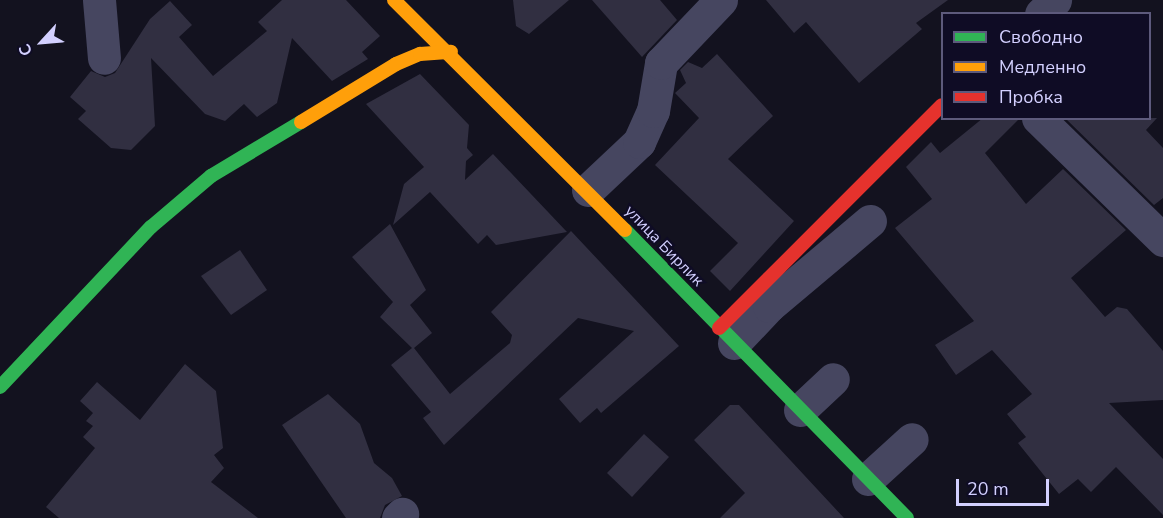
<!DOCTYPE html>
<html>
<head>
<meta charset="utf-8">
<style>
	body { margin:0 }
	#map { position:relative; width:1163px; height:518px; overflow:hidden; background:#13121f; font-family:"Nunito Sans",sans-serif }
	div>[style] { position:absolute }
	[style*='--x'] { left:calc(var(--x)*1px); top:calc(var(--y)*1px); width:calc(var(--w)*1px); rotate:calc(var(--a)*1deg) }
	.building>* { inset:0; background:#312f41 }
	.street>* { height:33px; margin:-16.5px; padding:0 16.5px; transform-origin:16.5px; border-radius:16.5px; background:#464660 }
	.fast>* { height:14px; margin:-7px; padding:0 7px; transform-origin:7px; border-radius:7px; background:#30b455 }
	.slow>* { height:14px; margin:-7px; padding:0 7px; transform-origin:7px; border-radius:7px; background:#ff9f0a }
	.jam>* { height:14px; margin:-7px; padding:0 7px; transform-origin:7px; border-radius:7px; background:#e5322d }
	span { translate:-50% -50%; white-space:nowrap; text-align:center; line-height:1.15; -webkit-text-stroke:4.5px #0f0c25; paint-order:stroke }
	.street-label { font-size:16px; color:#d3d0ff }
	.legend { position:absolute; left:941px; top:12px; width:210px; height:108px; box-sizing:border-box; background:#0f0c25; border:2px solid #5d5a7c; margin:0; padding:8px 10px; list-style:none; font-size:18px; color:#d3d0ff }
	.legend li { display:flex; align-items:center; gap:12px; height:30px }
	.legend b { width:30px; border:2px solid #5d5a7c }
	.north { position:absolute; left:12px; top:12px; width:60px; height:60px; -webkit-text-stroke:4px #0f0c25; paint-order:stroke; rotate:244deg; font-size:16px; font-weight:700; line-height:24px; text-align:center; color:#d3d0ff }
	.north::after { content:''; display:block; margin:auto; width:21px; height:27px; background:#d3d0ff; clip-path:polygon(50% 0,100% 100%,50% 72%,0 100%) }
	.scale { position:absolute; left:956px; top:479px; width:93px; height:27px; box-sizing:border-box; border:3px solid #d3d0ff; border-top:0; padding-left:8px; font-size:18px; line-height:21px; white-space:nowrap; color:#d3d0ff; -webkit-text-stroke:4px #0f0c25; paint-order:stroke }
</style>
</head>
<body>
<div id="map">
	<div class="building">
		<i style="clip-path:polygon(282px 0,346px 0,380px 36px,362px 52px,368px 59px,332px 81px,292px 38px,277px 103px,257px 117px,244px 104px,225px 121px,205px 114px,151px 58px,155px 126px,131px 150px,111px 148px,78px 119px,86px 111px,70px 97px,91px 71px,105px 77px,115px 73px,150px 19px,170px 1px,192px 25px,179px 37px,213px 76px,267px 31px,258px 22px)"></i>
		<i style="clip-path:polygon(513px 0,569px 0,529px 34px,516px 26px)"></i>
		<i style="clip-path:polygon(592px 0,660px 0,677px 20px,642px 57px)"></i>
		<i style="clip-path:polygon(766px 0,948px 0,916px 23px,922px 29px,859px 83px,806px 22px,794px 33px)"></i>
		<i style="clip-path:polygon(717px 54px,773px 116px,728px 159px,794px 221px,730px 291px,710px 271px,738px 243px,655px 165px,699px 118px,675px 93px,686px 83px,680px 70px,688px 62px,702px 68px)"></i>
		<i style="clip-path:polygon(420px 74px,469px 125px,467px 148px,473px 155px,466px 161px,465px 180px,493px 154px,567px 232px,496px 245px,487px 235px,478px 244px,430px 192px,393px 225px,404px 184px,424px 167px,366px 104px)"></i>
		<i style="clip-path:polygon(983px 118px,1020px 118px,985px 153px,1026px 204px,1063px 169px,1126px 230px,1071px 278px,1105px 317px,1117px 307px,1127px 309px,1163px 351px,1163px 400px,1109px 403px,1163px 459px,1163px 515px,1116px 467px,1091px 492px,1078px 479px,1059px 494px,1018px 443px,1026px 437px,1007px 414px,1032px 394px,992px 350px,956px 375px,935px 345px,974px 321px,895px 228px,932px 199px,906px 167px,931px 142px,940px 153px)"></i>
		<i style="clip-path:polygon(1065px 118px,1157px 118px,1146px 130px,1163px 148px,1163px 198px,1154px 205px)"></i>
		<i style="clip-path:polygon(390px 224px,426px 290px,410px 305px,432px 333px,414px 348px,450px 394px,510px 343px,512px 335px,491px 312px,571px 231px,679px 346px,601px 413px,597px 408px,580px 423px,559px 399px,634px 331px,578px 318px,444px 445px,423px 418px,431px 412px,391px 365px,412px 348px,380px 317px,393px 302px,352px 257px)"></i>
		<i style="clip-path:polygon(240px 250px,267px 290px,231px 315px,201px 276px)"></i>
		<i style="clip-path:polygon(185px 364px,216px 391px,223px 448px,214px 455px,224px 468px,211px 482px,258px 518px,59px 518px,46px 507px,95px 448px,83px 437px,93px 426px,86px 421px,93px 413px,80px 401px,97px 382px,140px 420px)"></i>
		<i style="clip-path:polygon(328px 394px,360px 424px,374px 463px,392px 478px,402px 496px,385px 505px,380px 518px,346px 518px,282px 425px)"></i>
		<i style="clip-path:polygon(730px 405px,739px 405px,844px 518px,720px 518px,745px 493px,694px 440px)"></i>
		<i style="clip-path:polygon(644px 434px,669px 457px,632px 497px,607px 473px)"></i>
	</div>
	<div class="street">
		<i style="--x:99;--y:0;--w:58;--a:85.1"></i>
		<i style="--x:1041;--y:14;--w:20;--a:-45"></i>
		<i style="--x:1038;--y:118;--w:175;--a:44.3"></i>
		<i style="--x:588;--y:190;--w:70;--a:-43.3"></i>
		<i style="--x:639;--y:142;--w:34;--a:-66"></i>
		<i style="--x:653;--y:111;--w:49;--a:-80.5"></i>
		<i style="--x:661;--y:63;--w:87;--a:-46.4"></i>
		<i style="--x:734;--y:343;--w:51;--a:-46.6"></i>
		<i style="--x:769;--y:306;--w:132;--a:-40.1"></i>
		<i style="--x:800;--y:410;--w:45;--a:-43.2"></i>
		<i style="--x:868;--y:479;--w:59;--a:-42.3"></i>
		<i style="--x:398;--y:518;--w:6;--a:-45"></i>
	</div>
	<div class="fast">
		<i style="--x:625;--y:230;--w:403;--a:45.6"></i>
		<i style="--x:0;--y:387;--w:220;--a:-46.7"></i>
		<i style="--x:151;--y:227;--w:79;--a:-40.4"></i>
		<i style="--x:211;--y:176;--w:105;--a:-31"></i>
	</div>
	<div class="slow">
		<i style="--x:394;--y:0;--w:326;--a:44.9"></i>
		<i style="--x:301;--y:122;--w:111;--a:-31.4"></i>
		<i style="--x:396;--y:64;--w:26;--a:-23"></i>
		<i style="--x:420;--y:54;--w:31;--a:-4"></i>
	</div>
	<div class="jam">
		<i style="--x:719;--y:328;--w:315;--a:-45"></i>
	</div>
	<div class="street-label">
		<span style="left:664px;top:246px;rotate:46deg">улица Бирлик</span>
	</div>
	<ul class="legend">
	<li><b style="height:8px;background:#30b455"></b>Свободно</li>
	<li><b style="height:8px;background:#ff9f0a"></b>Медленно</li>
	<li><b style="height:8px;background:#e5322d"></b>Пробка</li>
	</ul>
	<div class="north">С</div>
	<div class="scale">20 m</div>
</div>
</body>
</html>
